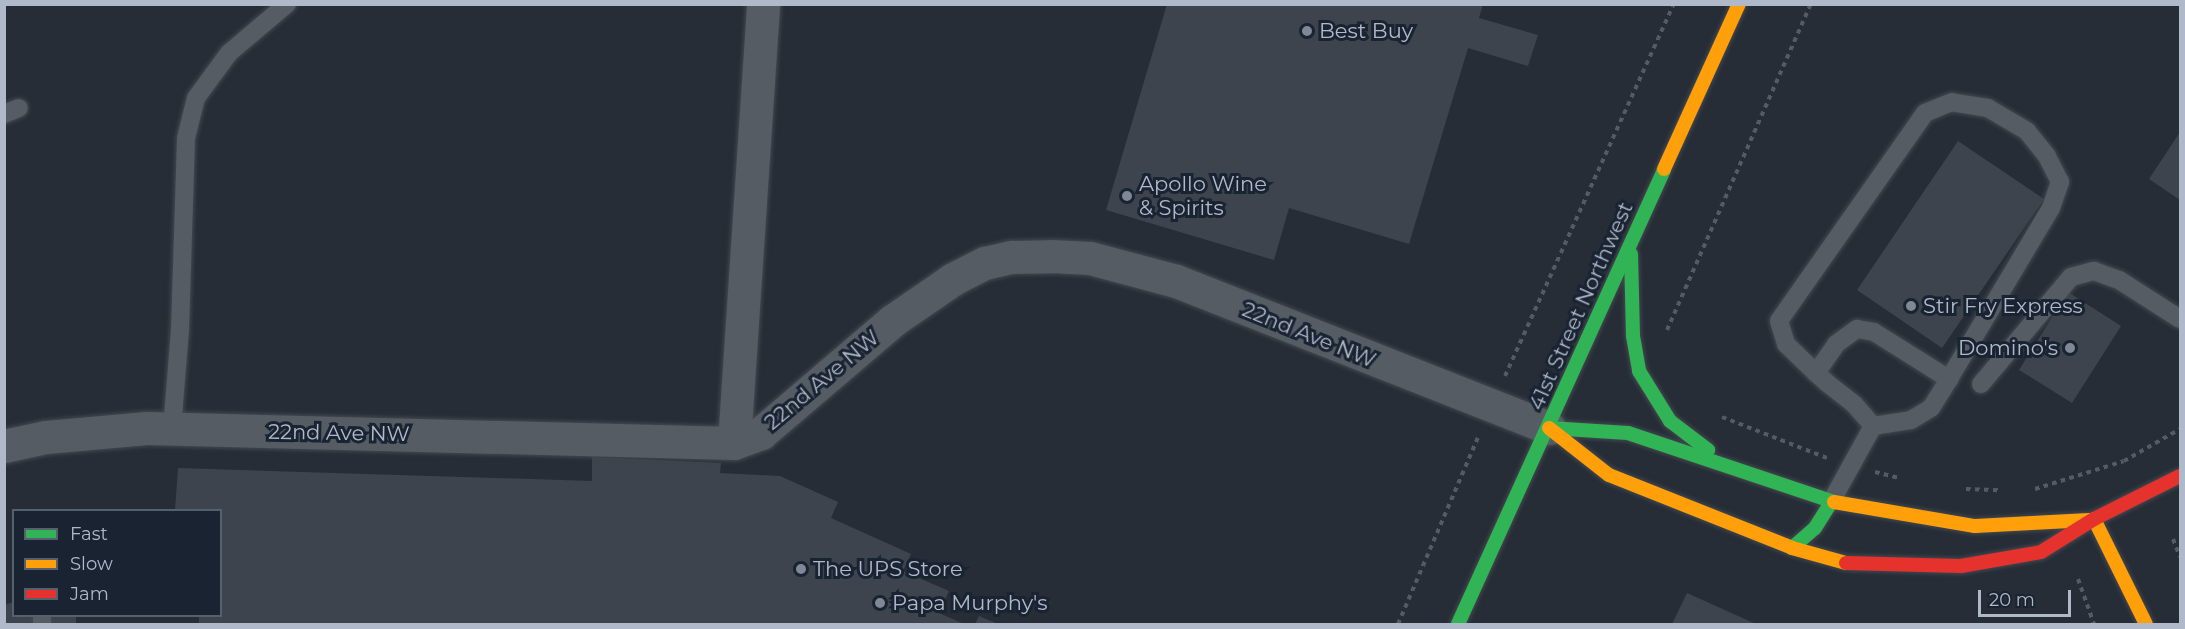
<!DOCTYPE html>
<html>
<head>
<meta charset="utf-8">
<style>
	body { margin:0 }
	#map { position:relative; width:2185px; height:629px; overflow:hidden; background:#262d37; font-family:Montserrat,sans-serif }
	div>[style] { position:absolute }
	[style*='--x'] { left:calc(var(--x)*1px); top:calc(var(--y)*1px); width:calc(var(--w)*1px); rotate:calc(var(--a)*1deg) }
	.building>* { inset:0; background:#3e444d }
	.path>* { height:4px; margin-top:-2px; transform-origin:0; background:repeating-linear-gradient(90deg,#545b62 0 4.5px,transparent 0 9px) }
	.roads { filter:drop-shadow(0 0 2px #43484f) drop-shadow(0 0 2px #43484f) }
	.lane>* { height:18px; margin:-9px; padding:0 9px; transform-origin:9px; border-radius:9px; background:#565c64 }
	.street>* { height:33px; margin:-16.5px; padding:0 16.5px; transform-origin:16.5px; border-radius:16.5px; background:#565c64 }
	.fast>* { height:14px; margin:-7px; padding:0 7px; transform-origin:7px; border-radius:7px; background:#30b455 }
	.slow>* { height:14px; margin:-7px; padding:0 7px; transform-origin:7px; border-radius:7px; background:#ff9f0a }
	.jam>* { height:14px; margin:-7px; padding:0 7px; transform-origin:7px; border-radius:7px; background:#e5322d }
	.dots>* { width:16px; height:16px; translate:-50% -50%; box-sizing:border-box; border:3px solid #192332; border-radius:50% }
	span { translate:-50% -50%; white-space:nowrap; text-align:center; line-height:1.15; -webkit-text-stroke:6px #192332; paint-order:stroke }
	.poi-label { font-size:21px; color:#afb9c9 }
	.left { translate:0 -50%; text-align:left }
	.right { translate:-100% -50%; text-align:right }
	.street-label { font-size:21px; color:#afb9c9 }
	.frame { position:absolute; inset:0; border:6px solid #afb9c9; pointer-events:none }
	.legend { position:absolute; left:12px; top:509px; width:210px; height:108px; box-sizing:border-box; background:#192332; border:2px solid #555f6e; margin:0; padding:8px 10px; list-style:none; font-size:18px; color:#afb9c9 }
	.legend li { display:flex; align-items:center; gap:12px; height:30px }
	.legend b { width:30px; border:2px solid #555f6e }
	.scale { position:absolute; left:1978px; top:590px; width:93px; height:27px; box-sizing:border-box; border:3px solid #afb9c9; border-top:0; padding-left:8px; font-size:18px; line-height:21px; white-space:nowrap; color:#afb9c9; -webkit-text-stroke:4px #192332; paint-order:stroke }
</style>
</head>
<body>
<div id="map">
	<div class="building">
		<i style="clip-path:polygon(1167px 4px,1483px 4px,1479px 18px,1538px 35px,1528px 66px,1468px 48px,1409px 244px,1289px 208px,1274px 260px,1106px 210px)"></i>
		<i style="clip-path:polygon(2180px 132px,2180px 200px,2149px 179px)"></i>
		<i style="clip-path:polygon(1958px 141px,2044px 199px,1942px 348px,1857px 290px)"></i>
		<i style="clip-path:polygon(2068px 292px,2121px 326px,2072px 403px,2019px 370px)"></i>
		<i style="clip-path:polygon(592px 457px,721px 463px,720px 473px,780px 476px,838px 502px,831px 518px,911px 554px,903px 571px,949px 591px,939px 613px,964px 624px,199px 624px,199px 616px,220px 616px,220px 510px,175px 510px,178px 468px,592px 481px)"></i>
		<i style="clip-path:polygon(1687px 593px,1756px 624px,1672px 624px)"></i>
		<i style="clip-path:polygon(14px 602px,14px 616px,76px 616px,76px 624px,4px 624px,4px 605px)"></i>
		<i style="clip-path:polygon(979px 616px,998px 624px,975px 624px)"></i>
	</div>
	<div class="path">
		<i style="--x:1667;--y:330;--w:356;--a:-66.2"></i>
		<i style="--x:1505;--y:376;--w:409;--a:-65.6"></i>
		<i style="--x:1722;--y:417;--w:113;--a:21.3"></i>
		<i style="--x:1875;--y:472;--w:25;--a:14"></i>
		<i style="--x:1966;--y:489;--w:34;--a:2"></i>
		<i style="--x:2035;--y:489;--w:93;--a:-17.5"></i>
		<i style="--x:2124;--y:461;--w:64;--a:-29.7"></i>
		<i style="--x:2173;--y:539;--w:19;--a:69"></i>
		<i style="--x:2078;--y:579;--w:48;--a:70.4"></i>
		<i style="--x:1398;--y:624;--w:206;--a:-66.8"></i>
	</div>
	<div class="roads">
		<div class="lane">
			<i style="--x:4;--y:114;--w:16;--a:-22"></i>
			<i style="--x:1816;--y:373;--w:35;--a:-55"></i>
			<i style="--x:1836;--y:344;--w:26;--a:-36"></i>
			<i style="--x:1857;--y:329;--w:17;--a:10"></i>
			<i style="--x:1874;--y:332;--w:89;--a:32.1"></i>
			<i style="--x:1949;--y:379;--w:199;--a:-59.2"></i>
			<i style="--x:2051;--y:208;--w:28;--a:-71"></i>
			<i style="--x:2060;--y:182;--w:29;--a:-117"></i>
			<i style="--x:2047;--y:156;--w:32;--a:-129"></i>
			<i style="--x:2027;--y:131;--w:45;--a:-149.5"></i>
			<i style="--x:1988;--y:108;--w:36;--a:-171"></i>
			<i style="--x:1952;--y:102;--w:29;--a:158"></i>
			<i style="--x:1925;--y:113;--w:254;--a:125.1"></i>
			<i style="--x:1779;--y:321;--w:24;--a:73"></i>
			<i style="--x:1786;--y:344;--w:42;--a:44"></i>
			<i style="--x:1816;--y:373;--w:15;--a:42"></i>
			<i style="--x:1827;--y:383;--w:34;--a:38"></i>
			<i style="--x:1854;--y:404;--w:29;--a:49"></i>
			<i style="--x:1981;--y:384;--w:140;--a:-49.9"></i>
			<i style="--x:2071;--y:277;--w:24;--a:-15"></i>
			<i style="--x:2094;--y:271;--w:27;--a:20"></i>
			<i style="--x:2119;--y:280;--w:72;--a:32.6"></i>
			<i style="--x:172;--y:429;--w:99;--a:-85.4"></i>
			<i style="--x:180;--y:330;--w:192;--a:-88.2"></i>
			<i style="--x:186;--y:138;--w:41;--a:-76"></i>
			<i style="--x:196;--y:98;--w:56;--a:-53.7"></i>
			<i style="--x:229;--y:53;--w:76;--a:-40.2"></i>
			<i style="--x:1831;--y:502;--w:87;--a:-61.1"></i>
			<i style="--x:1873;--y:426;--w:38;--a:-9"></i>
			<i style="--x:1911;--y:420;--w:23;--a:-31"></i>
			<i style="--x:1931;--y:408;--w:34;--a:-58"></i>
			<i style="--x:42;--y:624;--w:8;--a:-90"></i>
		</div>
		<div class="street">
			<i style="--x:734;--y:443;--w:440;--a:-86.2"></i>
			<i style="--x:4;--y:446;--w:43;--a:-12.1"></i>
			<i style="--x:46;--y:437;--w:101;--a:-5.1"></i>
			<i style="--x:147;--y:428;--w:587;--a:1.46"></i>
			<i style="--x:734;--y:443;--w:29;--a:-20"></i>
			<i style="--x:761;--y:433;--w:172;--a:-40.5"></i>
			<i style="--x:892;--y:321;--w:74;--a:-34.5"></i>
			<i style="--x:953;--y:279;--w:36;--a:-27"></i>
			<i style="--x:985;--y:263;--w:28;--a:-13"></i>
			<i style="--x:1012;--y:257;--w:39;--a:-1"></i>
			<i style="--x:1051;--y:256;--w:39;--a:3"></i>
			<i style="--x:1090;--y:258;--w:89;--a:15"></i>
			<i style="--x:1176;--y:281;--w:401;--a:21.5"></i>
		</div>
		<div class="fast">
			<i style="--x:1631;--y:254;--w:82;--a:88.6"></i>
			<i style="--x:1633;--y:336;--w:36;--a:80"></i>
			<i style="--x:1639;--y:371;--w:59;--a:58.2"></i>
			<i style="--x:1670;--y:421;--w:48;--a:37.3"></i>
			<i style="--x:1549;--y:428;--w:79;--a:3.6"></i>
			<i style="--x:1628;--y:433;--w:217;--a:18.5"></i>
			<i style="--x:1792;--y:548;--w:30;--a:-41"></i>
			<i style="--x:1815;--y:528;--w:31;--a:-58"></i>
			<i style="--x:1458;--y:624;--w:499;--a:-65.6"></i>
		</div>
		<div class="slow">
			<i style="--x:1664;--y:169;--w:181;--a:-65.6"></i>
			<i style="--x:1549;--y:428;--w:76;--a:38.1"></i>
			<i style="--x:1609;--y:475;--w:197;--a:21.7"></i>
			<i style="--x:1792;--y:548;--w:56;--a:15.5"></i>
			<i style="--x:1834;--y:502;--w:143;--a:9.7"></i>
			<i style="--x:1975;--y:526;--w:114;--a:-3"></i>
			<i style="--x:2094;--y:519;--w:117;--a:63.7"></i>
		</div>
		<div class="jam">
			<i style="--x:1846;--y:563;--w:115;--a:1.5"></i>
			<i style="--x:1961;--y:566;--w:81;--a:-9.9"></i>
			<i style="--x:2041;--y:552;--w:62;--a:-31.9"></i>
			<i style="--x:2094;--y:519;--w:96;--a:-26.6"></i>
		</div>
	</div>
	<div class="dots">
		<i style="left:1307px;top:31px;background:#7f8896"></i>
		<i style="left:1127px;top:196px;background:#7f8896"></i>
		<i style="left:1911px;top:306px;background:#7f8896"></i>
		<i style="left:2070px;top:348px;background:#7f8896"></i>
		<i style="left:801px;top:569px;background:#7f8896"></i>
		<i style="left:880px;top:603px;background:#7f8896"></i>
	</div>
	<div class="poi-label">
		<span class="left" style="left:1319px;top:31px">Best Buy</span>
		<span class="left" style="left:1139px;top:196px">Apollo Wine<br>&amp; Spirits</span>
		<span class="left" style="left:1923px;top:306px">Stir Fry Express</span>
		<span class="right" style="left:2058px;top:348px">Domino's</span>
		<span class="left" style="left:813px;top:569px">The UPS Store</span>
		<span class="left" style="left:892px;top:603px">Papa Murphy's</span>
	</div>
	<div class="street-label">
		<span style="left:1581px;top:306px;rotate:-66deg">41st Street Northwest</span>
		<span style="left:1309px;top:335px;rotate:22deg">22nd Ave NW</span>
		<span style="left:822px;top:380px;rotate:-40deg">22nd Ave NW</span>
		<span style="left:339px;top:433px;rotate:1deg">22nd Ave NW</span>
	</div>
	<div class="frame"></div>
	<ul class="legend">
	<li><b style="height:8px;background:#30b455"></b>Fast</li>
	<li><b style="height:8px;background:#ff9f0a"></b>Slow</li>
	<li><b style="height:8px;background:#e5322d"></b>Jam</li>
	</ul>
	<div class="scale">20 m</div>
</div>
</body>
</html>
